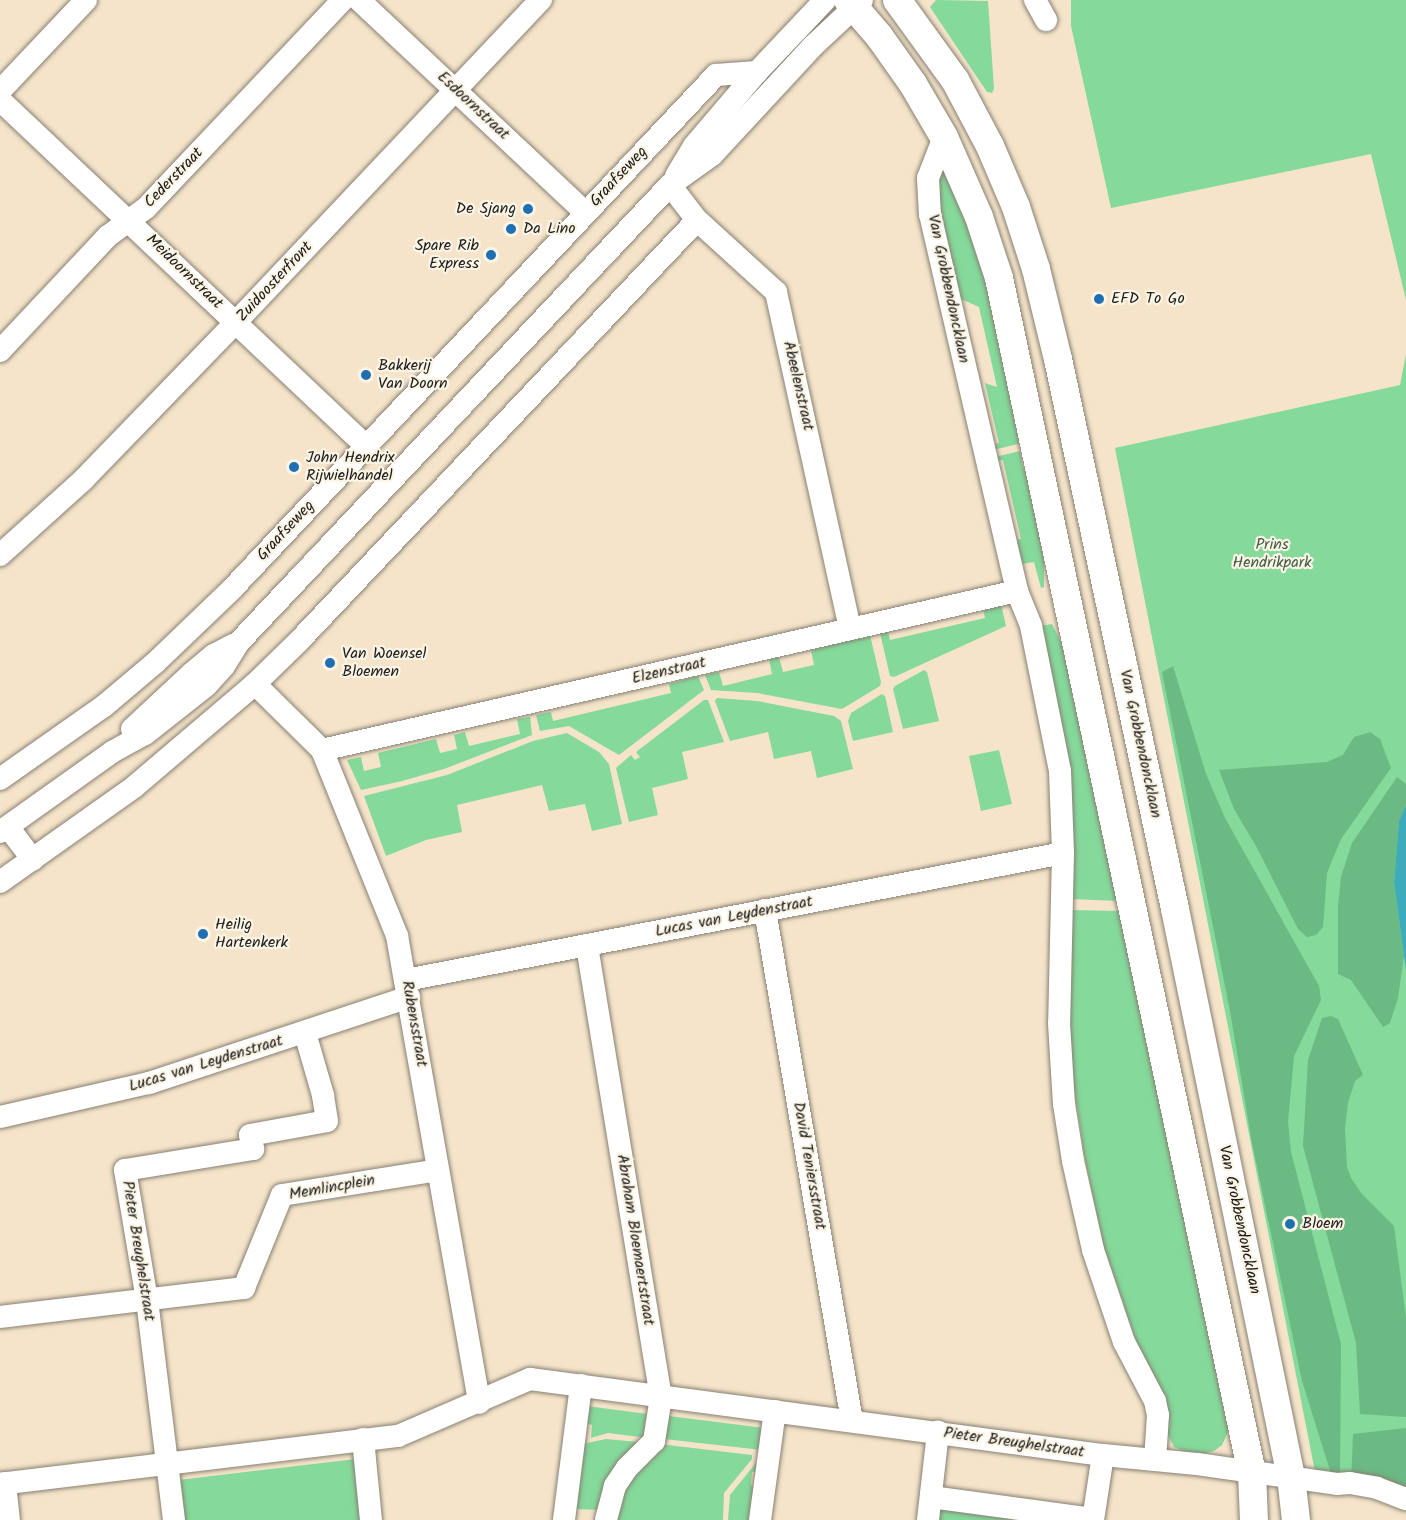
<!DOCTYPE html>
<html>
<head>
<meta charset="utf-8">
<style>
	body { margin:0 }
	#map { position:relative; width:1406px; height:1520px; overflow:hidden; background:#f5e4ca; font-family:Kalam,sans-serif }
	div>[style] { position:absolute }
	[style*='--x'] { left:calc(var(--x)*1px); top:calc(var(--y)*1px); width:calc(var(--w)*1px); rotate:calc(var(--a)*1deg) }
	.green>* { inset:0; background:#84d99b }
	.forest>* { inset:0; background:#6bb983 }
	.water>* { inset:0; background:#3eabbc }
	.roads { filter:drop-shadow(0 0 2px #888073) drop-shadow(0 0 2px #888073) }
	.minor>* { height:22px; margin:-11px; padding:0 11px; transform-origin:11px; border-radius:11px; background:#fff }
	.major>* { height:28px; margin:-14px; padding:0 14px; transform-origin:14px; border-radius:14px; background:#fff }
	.dots>* { width:16px; height:16px; translate:-50% -50%; box-sizing:border-box; border:3px solid #fcf5e5; border-radius:50% }
	span { translate:-50% -50%; white-space:nowrap; text-align:center; line-height:1.15; -webkit-text-stroke:4.5px #fcf5e5; paint-order:stroke }
	.street-label { font-size:16px; color:#1c1c1c }
	.poi-label { font-size:16px; color:#1c1c1c }
	.right { translate:-100% -50%; text-align:right }
	.left { translate:0 -50%; text-align:left }
	.park-label { font-size:16px; color:#405e48 }
</style>
</head>
<body>
<div id="map">
	<div class="green">
		<i style="clip-path:polygon(936px 0,988px 1px,994px 89px,992px 93px,987px 92px,930px 7px)"></i>
		<i style="clip-path:polygon(1071px 0,1406px 0,1406px 300px,1371px 154px,1111px 208px,1071px 26px)"></i>
		<i style="clip-path:polygon(945px 168px,967px 221px,986px 280px,1022px 443px,993px 450px,993px 445px,999px 443px,985px 383px,997px 387px,979px 307px,957px 297px,936px 206px,939px 170px)"></i>
		<i style="clip-path:polygon(1406px 354px,1406px 1504px,1316px 1477px,1115px 448px,1400px 385px)"></i>
		<i style="clip-path:polygon(1020px 451px,1023px 468px,1028px 468px,1044px 548px,1044px 587px,1041px 588px,1034px 562px,1021px 564px,1015px 540px,1021px 539px,1003px 460px,997px 461px,995px 457px)"></i>
		<i style="clip-path:polygon(1001px 604px,1006px 626px,894px 677px,890px 676px,880px 633px,888px 631px,890px 640px,985px 618px,983px 609px)"></i>
		<i style="clip-path:polygon(1052px 624px,1066px 652px,1118px 901px,1071px 899px,1041px 626px)"></i>
		<i style="clip-path:polygon(870px 635px,881px 682px,880px 686px,842px 709px,757px 693px,711px 690px,705px 675px,719px 672px,723px 686px,772px 674px,769px 659px,779px 657px,783px 672px,814px 665px,811px 650px)"></i>
		<i style="clip-path:polygon(924px 670px,927px 672px,939px 721px,903px 729px,893px 689px,895px 686px)"></i>
		<i style="clip-path:polygon(698px 676px,704px 690px,619px 755px,569px 726px,540px 731px,536px 715px,551px 712px,553px 721px,671px 693px,669px 684px)"></i>
		<i style="clip-path:polygon(882px 694px,885px 696px,893px 732px,853px 741px,848px 721px,851px 713px)"></i>
		<i style="clip-path:polygon(717px 698px,757px 701px,834px 716px,841px 721px,853px 769px,817px 778px,811px 751px,774px 759px,768px 732px,730px 741px,715px 701px)"></i>
		<i style="clip-path:polygon(704px 700px,708px 700px,724px 742px,682px 752px,688px 779px,652px 788px,658px 815px,629px 822px,616px 768px,631px 755px,635px 760px,640px 757px,636px 752px)"></i>
		<i style="clip-path:polygon(530px 717px,532px 735px,444px 769px,402px 781px,361px 790px,347px 760px,361px 757px,364px 771px,381px 767px,378px 753px,436px 739px,440px 753px,457px 749px,454px 735px,465px 732px,469px 746px,520px 734px,517px 719px)"></i>
		<i style="clip-path:polygon(567px 733px,599px 752px,609px 764px,622px 824px,592px 831px,585px 804px,549px 811px,542px 785px,457px 805px,462px 832px,426px 840px,386px 856px,364px 796px,447px 775px,533px 741px)"></i>
		<i style="clip-path:polygon(999px 750px,1012px 804px,981px 811px,969px 756px)"></i>
		<i style="clip-path:polygon(1070px 910px,1120px 911px,1229px 1430px,1222px 1445px,1214px 1451px,1203px 1454px,1185px 1452px,1174px 1447px,1169px 1437px,1104px 1248px,1085px 1159px,1070px 1062px)"></i>
		<i style="clip-path:polygon(587px 1406px,655px 1415px,647px 1438px,608px 1433px,591px 1438px,592px 1425px,585px 1423px)"></i>
		<i style="clip-path:polygon(661px 1415px,765px 1428px,762px 1450px,664px 1439px)"></i>
		<i style="clip-path:polygon(606px 1439px,639px 1442px,600px 1510px,574px 1509px,582px 1444px)"></i>
		<i style="clip-path:polygon(659px 1444px,752px 1455px,752px 1459px,724px 1493px,723px 1520px,610px 1520px,614px 1498px)"></i>
		<i style="clip-path:polygon(760px 1458px,760px 1472px,752px 1472px,751px 1485px,758px 1486px,754px 1520px,728px 1520px,730px 1495px)"></i>
		<i style="clip-path:polygon(356px 1459px,363px 1520px,184px 1520px,179px 1480px)"></i>
		<i style="clip-path:polygon(937px 1509px,1033px 1520px,936px 1520px)"></i>
	</div>
	<div class="forest">
		<i style="clip-path:polygon(1173px 666px,1206px 774px,1225px 818px,1319px 986px,1321px 1000px,1294px 1056px,1288px 1122px,1291px 1152px,1341px 1344px,1340px 1481px,1333px 1480px,1302px 1381px,1252px 1143px,1230px 1011px,1162px 672px)"></i>
		<i style="clip-path:polygon(1370px 732px,1380px 739px,1391px 768px,1341px 839px,1327px 873px,1323px 927px,1316px 935px,1307px 937px,1298px 929px,1256px 846px,1234px 809px,1219px 770px,1327px 762px,1343px 755px,1354px 737px)"></i>
		<i style="clip-path:polygon(1397px 777px,1406px 784px,1406px 805px,1399px 821px,1394px 883px,1404px 956px,1398px 998px,1390px 1023px,1383px 1027px,1351px 980px,1338px 974px,1338px 906px,1341px 877px,1352px 843px)"></i>
		<i style="clip-path:polygon(1331px 1016px,1338px 1019px,1363px 1075px,1355px 1081px,1348px 1103px,1345px 1128px,1347px 1167px,1351px 1178px,1362px 1194px,1394px 1226px,1406px 1318px,1406px 1417px,1360px 1414px,1356px 1343px,1303px 1146px,1308px 1060px,1322px 1018px)"></i>
		<i style="clip-path:polygon(1406px 1428px,1406px 1498px,1351px 1483px,1353px 1434px)"></i>
	</div>
	<div class="water">
		<i style="clip-path:polygon(1406px 805px,1406px 970px,1394px 883px,1399px 821px)"></i>
	</div>
	<div class="roads">
		<div class="minor">
			<i style="--x:359;--y:0;--w:311;--a:43.2"></i>
			<i style="--x:1035;--y:0;--w:23;--a:61"></i>
			<i style="--x:0;--y:91;--w:125;--a:-46.6"></i>
			<i style="--x:0;--y:100;--w:504;--a:43.39"></i>
			<i style="--x:944;--y:137;--w:44;--a:111.3"></i>
			<i style="--x:928;--y:178;--w:36;--a:87"></i>
			<i style="--x:930;--y:214;--w:387;--a:77"></i>
			<i style="--x:1017;--y:591;--w:38;--a:68"></i>
			<i style="--x:1031;--y:626;--w:148;--a:78.7"></i>
			<i style="--x:1060;--y:771;--w:82;--a:87.9"></i>
			<i style="--x:1063;--y:853;--w:170;--a:91.3"></i>
			<i style="--x:1059;--y:1023;--w:81;--a:86.5"></i>
			<i style="--x:1064;--y:1104;--w:58;--a:81"></i>
			<i style="--x:1073;--y:1161;--w:91;--a:77.3"></i>
			<i style="--x:1093;--y:1250;--w:97;--a:71.4"></i>
			<i style="--x:1124;--y:1342;--w:67;--a:62.3"></i>
			<i style="--x:1155;--y:1401;--w:14;--a:78"></i>
			<i style="--x:1158;--y:1415;--w:45;--a:93.8"></i>
			<i style="--x:676;--y:176;--w:35;--a:-59"></i>
			<i style="--x:694;--y:146;--w:97;--a:-49.6"></i>
			<i style="--x:757;--y:72;--w:99;--a:-46.6"></i>
			<i style="--x:670;--y:185;--w:44;--a:52.4"></i>
			<i style="--x:697;--y:220;--w:107;--a:42.3"></i>
			<i style="--x:776;--y:292;--w:345;--a:77.6"></i>
			<i style="--x:0;--y:351;--w:158;--a:-46.8"></i>
			<i style="--x:108;--y:236;--w:47;--a:-36.4"></i>
			<i style="--x:146;--y:208;--w:286;--a:-46.6"></i>
			<i style="--x:0;--y:555;--w:112;--a:-42.1"></i>
			<i style="--x:83;--y:480;--w:220;--a:-45.9"></i>
			<i style="--x:236;--y:322;--w:444;--a:-46.6"></i>
			<i style="--x:255;--y:684;--w:94;--a:44.6"></i>
			<i style="--x:322;--y:750;--w:201;--a:68"></i>
			<i style="--x:397;--y:936;--w:474;--a:80"></i>
			<i style="--x:132;--y:729;--w:81;--a:-43"></i>
			<i style="--x:191;--y:674;--w:30;--a:-40"></i>
			<i style="--x:214;--y:655;--w:21;--a:-28"></i>
			<i style="--x:322;--y:750;--w:713;--a:-12.89"></i>
			<i style="--x:0;--y:779;--w:127;--a:-35.1"></i>
			<i style="--x:104;--y:706;--w:68;--a:-40.2"></i>
			<i style="--x:156;--y:662;--w:105;--a:-43.8"></i>
			<i style="--x:232;--y:589;--w:706;--a:-46.72"></i>
			<i style="--x:716;--y:75;--w:41;--a:-4.2"></i>
			<i style="--x:8;--y:827;--w:41;--a:52.9"></i>
			<i style="--x:0;--y:832;--w:138;--a:-35.5"></i>
			<i style="--x:112;--y:752;--w:38;--a:-29"></i>
			<i style="--x:145;--y:734;--w:79;--a:-38.3"></i>
			<i style="--x:207;--y:685;--w:25;--a:-48"></i>
			<i style="--x:224;--y:666;--w:28;--a:-58"></i>
			<i style="--x:239;--y:642;--w:628;--a:-46.68"></i>
			<i style="--x:670;--y:185;--w:52;--a:-35.5"></i>
			<i style="--x:712;--y:155;--w:149;--a:-47.2"></i>
			<i style="--x:813;--y:46;--w:67;--a:-43.2"></i>
			<i style="--x:0;--y:882;--w:164;--a:-35.3"></i>
			<i style="--x:134;--y:787;--w:159;--a:-40.4"></i>
			<i style="--x:255;--y:684;--w:60;--a:-44.3"></i>
			<i style="--x:298;--y:642;--w:581;--a:-46.6"></i>
			<i style="--x:765;--y:910;--w:518;--a:80.34"></i>
			<i style="--x:587;--y:946;--w:457;--a:80.7"></i>
			<i style="--x:661;--y:1397;--w:45;--a:99"></i>
			<i style="--x:654;--y:1441;--w:38;--a:135"></i>
			<i style="--x:627;--y:1468;--w:22;--a:124"></i>
			<i style="--x:615;--y:1486;--w:35;--a:105"></i>
			<i style="--x:406;--y:980;--w:669;--a:-10.94"></i>
			<i style="--x:0;--y:1117;--w:153;--a:-12.9"></i>
			<i style="--x:149;--y:1083;--w:274;--a:-18.3"></i>
			<i style="--x:0;--y:1317;--w:246;--a:-6.8"></i>
			<i style="--x:244;--y:1288;--w:100;--a:-67.8"></i>
			<i style="--x:282;--y:1195;--w:158;--a:-9.1"></i>
			<i style="--x:363;--y:1439;--w:81;--a:84.4"></i>
			<i style="--x:5;--y:1483;--w:37;--a:84"></i>
			<i style="--x:0;--y:1484;--w:401;--a:-6.9"></i>
			<i style="--x:398;--y:1436;--w:144;--a:-23.4"></i>
			<i style="--x:530;--y:1379;--w:578;--a:7.56"></i>
			<i style="--x:1103;--y:1455;--w:94;--a:5.5"></i>
			<i style="--x:1197;--y:1464;--w:141;--a:8.1"></i>
			<i style="--x:1337;--y:1484;--w:13;--a:-4"></i>
			<i style="--x:1350;--y:1483;--w:27;--a:10"></i>
			<i style="--x:1377;--y:1488;--w:31;--a:21"></i>
			<i style="--x:931;--y:1497;--w:163;--a:7.7"></i>
			<i style="--x:174;--y:1520;--w:222;--a:-97"></i>
			<i style="--x:147;--y:1300;--w:132;--a:-99.6"></i>
			<i style="--x:125;--y:1170;--w:130;--a:-9.3"></i>
			<i style="--x:253;--y:1149;--w:14;--a:-102"></i>
			<i style="--x:250;--y:1135;--w:78;--a:-10.3"></i>
			<i style="--x:327;--y:1121;--w:26;--a:-99"></i>
			<i style="--x:323;--y:1095;--w:65;--a:-106.2"></i>
			<i style="--x:564;--y:1520;--w:136;--a:-82.8"></i>
			<i style="--x:760;--y:1520;--w:110;--a:-82.2"></i>
			<i style="--x:928;--y:1520;--w:89;--a:-83.5"></i>
			<i style="--x:1093;--y:1520;--w:66;--a:-81.3"></i>
		</div>
		<div class="major">
			<i style="--x:848;--y:0;--w:48;--a:49.3"></i>
			<i style="--x:879;--y:36;--w:59;--a:54.7"></i>
			<i style="--x:913;--y:84;--w:61;--a:59.7"></i>
			<i style="--x:944;--y:137;--w:87;--a:66.4"></i>
			<i style="--x:979;--y:217;--w:64;--a:71.8"></i>
			<i style="--x:999;--y:278;--w:1221;--a:78.05"></i>
			<i style="--x:1252;--y:1473;--w:47;--a:87.6"></i>
			<i style="--x:897;--y:0;--w:99;--a:54.1"></i>
			<i style="--x:955;--y:80;--w:75;--a:62.1"></i>
			<i style="--x:990;--y:146;--w:66;--a:66.9"></i>
			<i style="--x:1016;--y:207;--w:65;--a:72.1"></i>
			<i style="--x:1036;--y:269;--w:93;--a:76.3"></i>
			<i style="--x:1058;--y:359;--w:562;--a:77.99"></i>
			<i style="--x:1175;--y:909;--w:580;--a:78.46"></i>
			<i style="--x:1291;--y:1477;--w:43;--a:83.4"></i>
		</div>
	</div>
	<div class="dots">
		<i style="left:528px;top:209px;background:#1f6fb2"></i>
		<i style="left:511px;top:229px;background:#1f6fb2"></i>
		<i style="left:491px;top:255px;background:#1f6fb2"></i>
		<i style="left:1099px;top:299px;background:#1f6fb2"></i>
		<i style="left:366px;top:375px;background:#1f6fb2"></i>
		<i style="left:294px;top:467px;background:#1f6fb2"></i>
		<i style="left:330px;top:663px;background:#1f6fb2"></i>
		<i style="left:203px;top:934px;background:#1f6fb2"></i>
		<i style="left:1290px;top:1224px;background:#1f6fb2"></i>
	</div>
	<div class="street-label">
		<span style="left:473px;top:106px;rotate:43deg">Esdoornstraat</span>
		<span style="left:619px;top:177px;rotate:-47deg">Graafseweg</span>
		<span style="left:174px;top:178px;rotate:-46deg">Cederstraat</span>
		<span style="left:184px;top:272px;rotate:44deg">Meidoornstraat</span>
		<span style="left:275px;top:282px;rotate:-47deg">Zuidoosterfront</span>
		<span style="left:948px;top:289px;rotate:78deg">Van Grobbendoncklaan</span>
		<span style="left:798px;top:386px;rotate:77deg">Abeelenstraat</span>
		<span style="left:286px;top:531px;rotate:-47deg">Graafseweg</span>
		<span style="left:669px;top:671px;rotate:-13deg">Elzenstraat</span>
		<span style="left:1140px;top:744px;rotate:78deg">Van Grobbendoncklaan</span>
		<span style="left:734px;top:917px;rotate:-11deg">Lucas van Leydenstraat</span>
		<span style="left:414px;top:1024px;rotate:80deg">Rubensstraat</span>
		<span style="left:206px;top:1064px;rotate:-17deg">Lucas van Leydenstraat</span>
		<span style="left:809px;top:1166px;rotate:80deg">David Teniersstraat</span>
		<span style="left:332px;top:1188px;rotate:-10deg">Memlincplein</span>
		<span style="left:1239px;top:1220px;rotate:78deg">Van Grobbendoncklaan</span>
		<span style="left:635px;top:1240px;rotate:81deg">Abraham Bloemaertstraat</span>
		<span style="left:138px;top:1251px;rotate:81deg">Pieter Breughelstraat</span>
		<span style="left:1014px;top:1443px;rotate:8deg">Pieter Breughelstraat</span>
	</div>
	<div class="poi-label">
		<span class="right" style="left:516px;top:209px">De Sjang</span>
		<span class="left" style="left:523px;top:229px">Da Lino</span>
		<span class="right" style="left:479px;top:255px">Spare Rib<br>Express</span>
		<span class="left" style="left:1111px;top:299px">EFD To Go</span>
		<span class="left" style="left:378px;top:375px">Bakkerij<br>Van Doorn</span>
		<span class="left" style="left:306px;top:467px">John Hendrix<br>Rijwielhandel</span>
		<span class="left" style="left:342px;top:663px">Van Woensel<br>Bloemen</span>
		<span class="left" style="left:215px;top:934px">Heilig<br>Hartenkerk</span>
		<span class="left" style="left:1302px;top:1224px">Bloem</span>
	</div>
	<div class="park-label">
		<span style="left:1272px;top:554px">Prins<br>Hendrikpark</span>
	</div>
</div>
</body>
</html>
